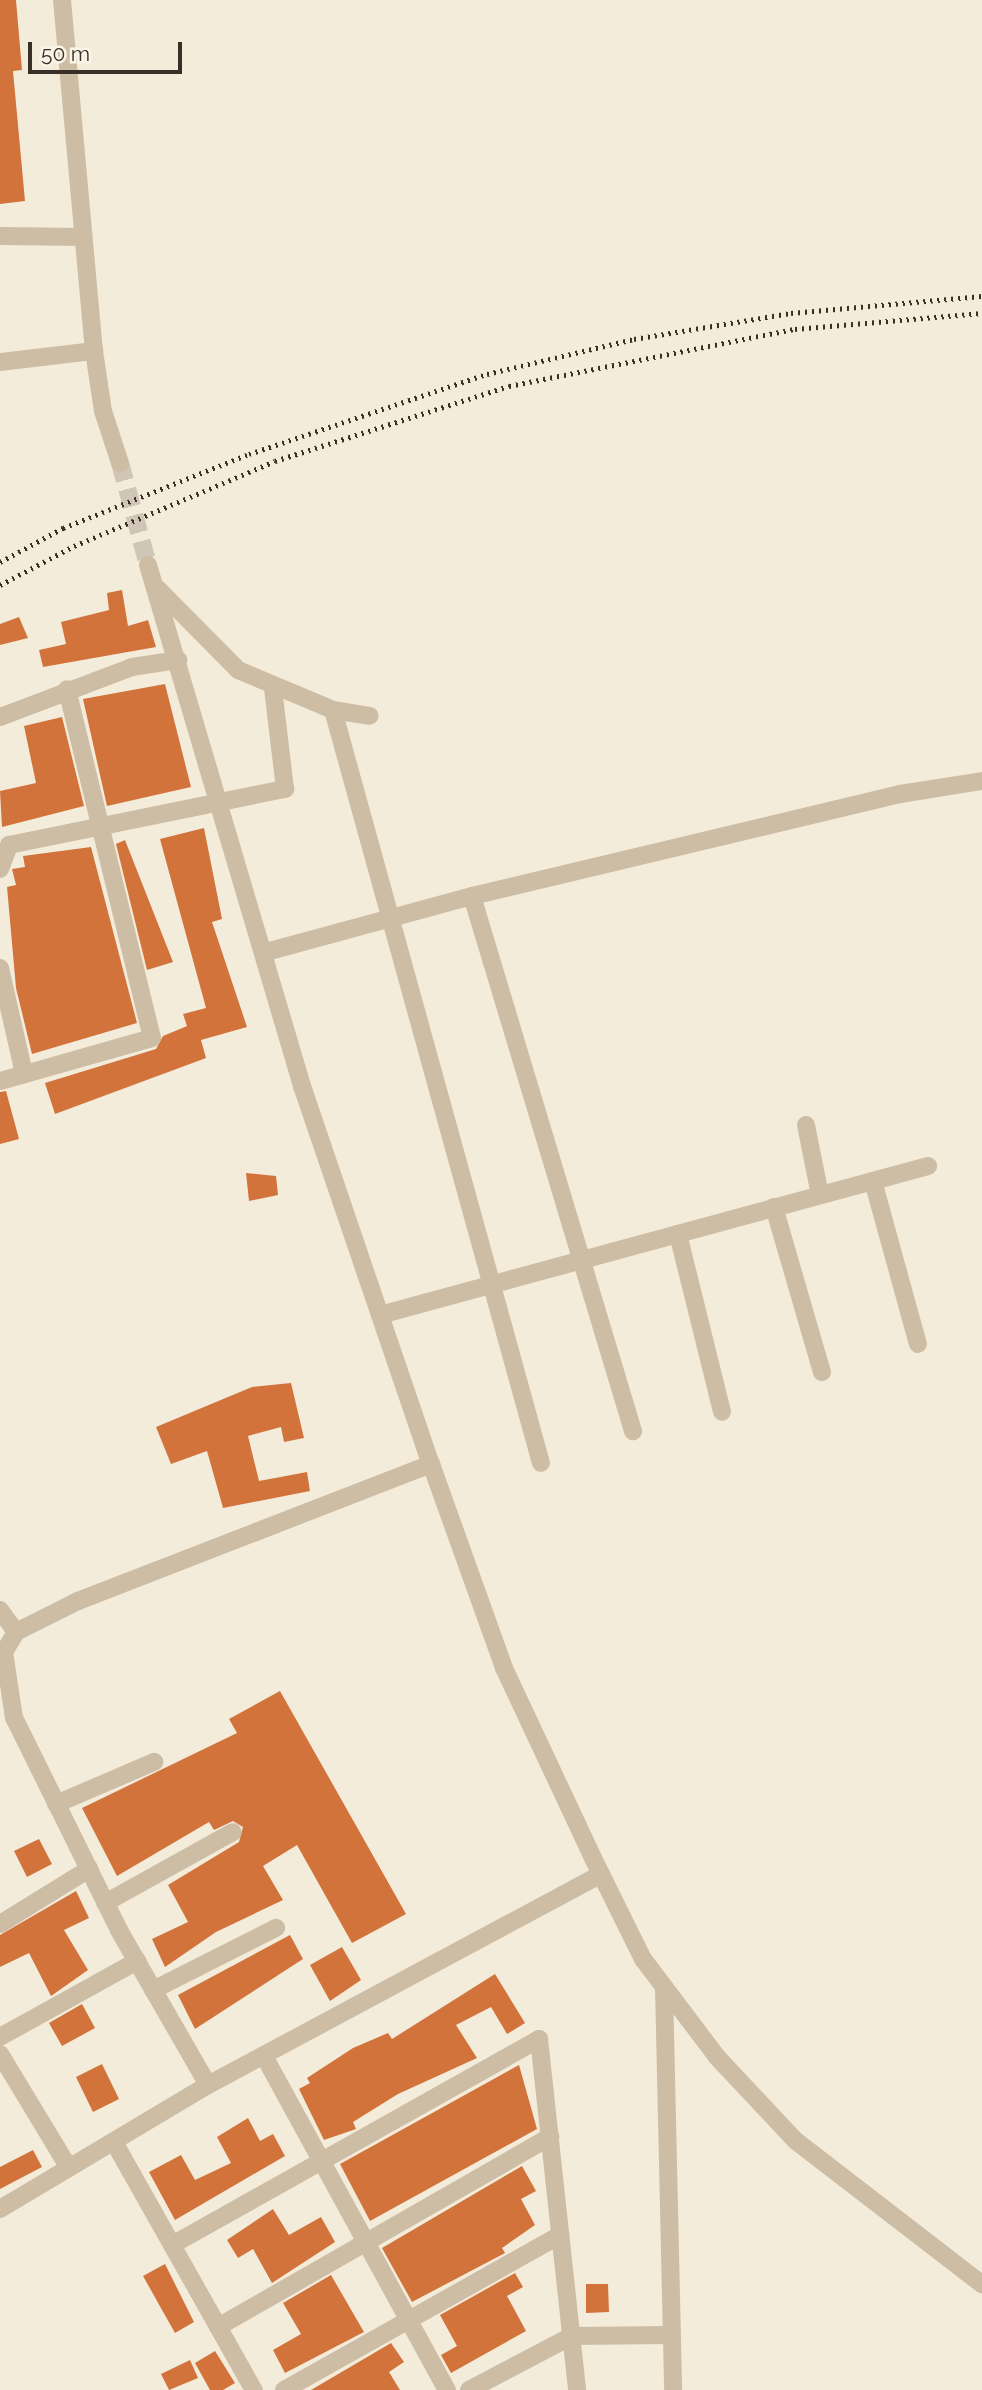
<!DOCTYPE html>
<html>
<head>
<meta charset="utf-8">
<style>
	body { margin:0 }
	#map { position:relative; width:982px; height:2390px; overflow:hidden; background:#f4ecdb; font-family:Raleway,sans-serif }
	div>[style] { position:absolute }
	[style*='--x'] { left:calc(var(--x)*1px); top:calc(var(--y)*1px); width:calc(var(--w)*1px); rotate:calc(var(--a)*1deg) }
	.building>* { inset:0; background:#d2733b }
	.minor-tunnel>* { height:18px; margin-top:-9px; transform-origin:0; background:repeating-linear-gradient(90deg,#cfc6b7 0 18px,transparent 0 27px) }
	.minor>* { height:18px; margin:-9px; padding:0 9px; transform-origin:9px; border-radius:9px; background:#cebda5 }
	.rail>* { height:5px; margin-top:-2.5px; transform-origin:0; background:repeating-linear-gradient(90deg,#392f27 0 2px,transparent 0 7px) }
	span { translate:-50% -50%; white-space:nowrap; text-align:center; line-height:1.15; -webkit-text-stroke:7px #fbf5e8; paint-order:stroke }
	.scale { position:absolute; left:28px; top:42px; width:154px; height:32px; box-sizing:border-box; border:4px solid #392f27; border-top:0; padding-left:9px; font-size:21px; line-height:24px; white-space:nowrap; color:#392f27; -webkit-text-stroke:5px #fbf5e8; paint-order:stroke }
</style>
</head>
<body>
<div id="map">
	<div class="building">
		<i style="clip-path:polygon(0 0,16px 0,22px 70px,13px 71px,25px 201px,0 204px)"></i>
		<i style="clip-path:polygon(122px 590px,128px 626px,148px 620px,156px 647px,43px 667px,39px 650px,66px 644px,61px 622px,109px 610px,107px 593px)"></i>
		<i style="clip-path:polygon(19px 617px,28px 638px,0 645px,0 624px)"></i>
		<i style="clip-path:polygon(165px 684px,191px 787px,107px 806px,83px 699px)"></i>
		<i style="clip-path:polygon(62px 717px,84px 806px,2px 827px,0 791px,36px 783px,24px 726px)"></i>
		<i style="clip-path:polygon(204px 828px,222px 919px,212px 922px,247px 1027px,201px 1040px,206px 1058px,55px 1114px,45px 1083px,156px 1049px,163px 1036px,187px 1026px,183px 1014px,206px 1008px,160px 839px)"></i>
		<i style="clip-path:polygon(125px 840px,173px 962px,147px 970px,116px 844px)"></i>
		<i style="clip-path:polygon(91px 847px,137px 1023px,32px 1054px,16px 988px,7px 887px,16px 885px,12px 869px,25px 867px,23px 856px)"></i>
		<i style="clip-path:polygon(6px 1091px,19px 1139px,0 1144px,0 1092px)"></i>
		<i style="clip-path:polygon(246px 1173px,276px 1176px,278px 1195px,249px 1201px)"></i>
		<i style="clip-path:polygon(291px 1383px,304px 1438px,284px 1442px,281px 1427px,248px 1436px,259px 1481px,307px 1472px,310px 1491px,223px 1508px,207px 1451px,171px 1464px,156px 1427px,252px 1387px)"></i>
		<i style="clip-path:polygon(280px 1691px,406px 1914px,352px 1943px,297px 1845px,263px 1866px,283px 1900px,216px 1932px,165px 1967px,152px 1939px,188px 1922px,168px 1885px,239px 1842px,243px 1827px,233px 1821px,214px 1830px,209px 1822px,117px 1876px,82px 1808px,237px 1733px,229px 1719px)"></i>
		<i style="clip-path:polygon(39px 1839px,52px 1864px,27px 1877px,14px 1851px)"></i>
		<i style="clip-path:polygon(76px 1891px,89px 1918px,64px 1930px,88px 1970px,51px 1996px,29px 1953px,0 1967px,0 1935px)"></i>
		<i style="clip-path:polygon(290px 1935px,303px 1959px,195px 2029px,178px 1995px)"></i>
		<i style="clip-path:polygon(342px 1947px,361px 1980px,330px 2001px,310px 1965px)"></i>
		<i style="clip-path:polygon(495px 1974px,525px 2023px,507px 2034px,491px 2007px,456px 2025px,477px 2058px,398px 2094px,353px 2122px,356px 2129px,324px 2140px,299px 2089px,310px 2083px,307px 2078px,353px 2048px,388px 2033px,392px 2039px)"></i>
		<i style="clip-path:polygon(82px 2004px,95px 2028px,62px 2046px,49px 2023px)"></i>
		<i style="clip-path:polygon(102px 2064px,119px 2099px,93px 2112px,76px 2077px)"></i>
		<i style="clip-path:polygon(519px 2065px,537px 2129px,370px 2221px,340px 2164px)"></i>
		<i style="clip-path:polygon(248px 2118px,260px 2141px,273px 2134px,285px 2156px,175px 2220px,149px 2172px,181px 2155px,195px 2180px,231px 2163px,217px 2137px)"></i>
		<i style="clip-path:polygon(33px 2150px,42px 2167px,0 2189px,0 2167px)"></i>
		<i style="clip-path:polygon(522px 2166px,536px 2191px,521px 2199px,535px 2225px,502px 2248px,505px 2253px,412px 2302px,382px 2248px)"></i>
		<i style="clip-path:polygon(273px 2209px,289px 2235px,321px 2217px,335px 2242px,272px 2283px,253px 2249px,238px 2258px,227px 2240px)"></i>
		<i style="clip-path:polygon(165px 2264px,194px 2322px,175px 2333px,143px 2276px)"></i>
		<i style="clip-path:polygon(515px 2273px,523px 2287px,507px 2296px,526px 2331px,451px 2373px,441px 2355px,457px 2346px,440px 2315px)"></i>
		<i style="clip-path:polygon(331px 2275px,364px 2332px,285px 2373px,273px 2350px,301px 2334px,283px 2303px)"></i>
		<i style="clip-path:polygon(586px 2284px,608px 2284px,609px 2312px,586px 2313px)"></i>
		<i style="clip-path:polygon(391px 2343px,404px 2362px,389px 2372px,400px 2390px,311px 2390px)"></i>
		<i style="clip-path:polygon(215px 2351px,235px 2383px,223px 2390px,210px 2390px,195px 2363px)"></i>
		<i style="clip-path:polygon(190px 2360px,198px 2378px,169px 2390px,161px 2374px)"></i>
	</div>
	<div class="minor-tunnel">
		<i style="--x:120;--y:463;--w:106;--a:74.6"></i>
	</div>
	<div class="minor">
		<i style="--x:62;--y:0;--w:352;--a:84.8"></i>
		<i style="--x:94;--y:351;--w:61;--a:81.5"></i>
		<i style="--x:103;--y:411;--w:55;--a:71.9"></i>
		<i style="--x:0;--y:236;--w:83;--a:0.7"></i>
		<i style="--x:0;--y:362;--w:95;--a:-6.7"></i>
		<i style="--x:148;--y:565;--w:543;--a:73.53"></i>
		<i style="--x:302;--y:1086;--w:399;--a:71.2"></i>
		<i style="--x:431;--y:1464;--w:217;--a:70.3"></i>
		<i style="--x:504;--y:1668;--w:210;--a:64.9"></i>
		<i style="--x:593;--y:1858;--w:113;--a:63.7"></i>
		<i style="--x:643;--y:1959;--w:123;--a:52.9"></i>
		<i style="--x:717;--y:2057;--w:115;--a:46.8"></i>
		<i style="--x:796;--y:2141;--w:235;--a:37.6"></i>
		<i style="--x:156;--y:587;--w:117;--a:45.3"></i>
		<i style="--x:238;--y:670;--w:103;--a:22.8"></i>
		<i style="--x:333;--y:710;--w:37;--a:9"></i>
		<i style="--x:333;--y:710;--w:781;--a:74.56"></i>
		<i style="--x:0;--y:717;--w:141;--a:-20.7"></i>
		<i style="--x:132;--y:667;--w:47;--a:-8.7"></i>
		<i style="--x:0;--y:869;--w:26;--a:-69"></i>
		<i style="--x:9;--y:845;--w:282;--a:-11.5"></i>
		<i style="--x:285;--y:789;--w:102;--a:-96.8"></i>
		<i style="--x:472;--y:896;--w:559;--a:73.25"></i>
		<i style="--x:266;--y:952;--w:213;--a:-15.2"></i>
		<i style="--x:472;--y:896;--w:440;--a:-13.4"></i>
		<i style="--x:900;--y:794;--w:83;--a:-9"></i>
		<i style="--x:0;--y:968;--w:109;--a:77.2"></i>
		<i style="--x:0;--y:1081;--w:158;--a:-15.8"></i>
		<i style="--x:152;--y:1038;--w:359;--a:-103.7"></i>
		<i style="--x:806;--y:1125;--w:71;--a:78.7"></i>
		<i style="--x:873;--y:1181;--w:169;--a:74.6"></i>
		<i style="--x:774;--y:1207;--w:172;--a:73.8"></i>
		<i style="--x:678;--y:1234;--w:183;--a:76.1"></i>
		<i style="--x:380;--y:1315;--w:568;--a:-15.21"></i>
		<i style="--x:0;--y:1610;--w:27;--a:54"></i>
		<i style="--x:56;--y:1804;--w:107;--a:-23.2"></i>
		<i style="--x:105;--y:1903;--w:146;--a:-29"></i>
		<i style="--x:0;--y:1924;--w:105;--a:-31.7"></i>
		<i style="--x:664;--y:1987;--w:403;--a:88.7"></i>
		<i style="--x:153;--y:1990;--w:138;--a:-26.8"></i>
		<i style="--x:0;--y:2037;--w:157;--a:-29"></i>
		<i style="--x:0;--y:2054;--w:133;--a:58.8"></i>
		<i style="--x:264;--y:2056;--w:381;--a:61.3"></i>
		<i style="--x:208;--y:2085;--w:179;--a:-119.9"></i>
		<i style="--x:119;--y:1930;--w:237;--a:-116.3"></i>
		<i style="--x:14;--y:1718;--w:67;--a:-98.6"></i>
		<i style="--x:4;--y:1652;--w:23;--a:-59"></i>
		<i style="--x:16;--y:1632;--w:69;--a:-26.6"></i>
		<i style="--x:78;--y:1601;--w:379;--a:-21.2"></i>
		<i style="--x:114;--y:2142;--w:285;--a:60.6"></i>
		<i style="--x:0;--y:2209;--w:242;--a:-30.8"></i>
		<i style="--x:208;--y:2085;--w:446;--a:-28.2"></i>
		<i style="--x:172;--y:2245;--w:421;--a:-29.3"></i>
		<i style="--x:539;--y:2039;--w:353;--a:83.8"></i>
		<i style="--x:218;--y:2327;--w:383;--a:-29.8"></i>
		<i style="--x:284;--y:2390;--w:317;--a:-29.3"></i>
		<i style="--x:469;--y:2390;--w:116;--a:-27.7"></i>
		<i style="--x:572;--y:2336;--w:99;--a:-0.6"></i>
	</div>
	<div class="rail">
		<i style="--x:0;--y:562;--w:72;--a:-28.4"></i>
		<i style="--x:63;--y:528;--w:200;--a:-21.7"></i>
		<i style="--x:249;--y:454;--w:251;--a:-18.6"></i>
		<i style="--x:487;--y:374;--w:151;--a:-13.4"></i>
		<i style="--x:634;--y:339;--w:159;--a:-9.4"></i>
		<i style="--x:791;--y:313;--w:192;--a:-5.1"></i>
		<i style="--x:0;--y:585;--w:84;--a:-27.8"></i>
		<i style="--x:74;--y:546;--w:218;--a:-22.9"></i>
		<i style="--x:275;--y:461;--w:246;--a:-17.8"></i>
		<i style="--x:509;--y:386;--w:292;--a:-11.3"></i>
		<i style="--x:795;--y:329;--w:188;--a:-4.9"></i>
	</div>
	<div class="scale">50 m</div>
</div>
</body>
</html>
